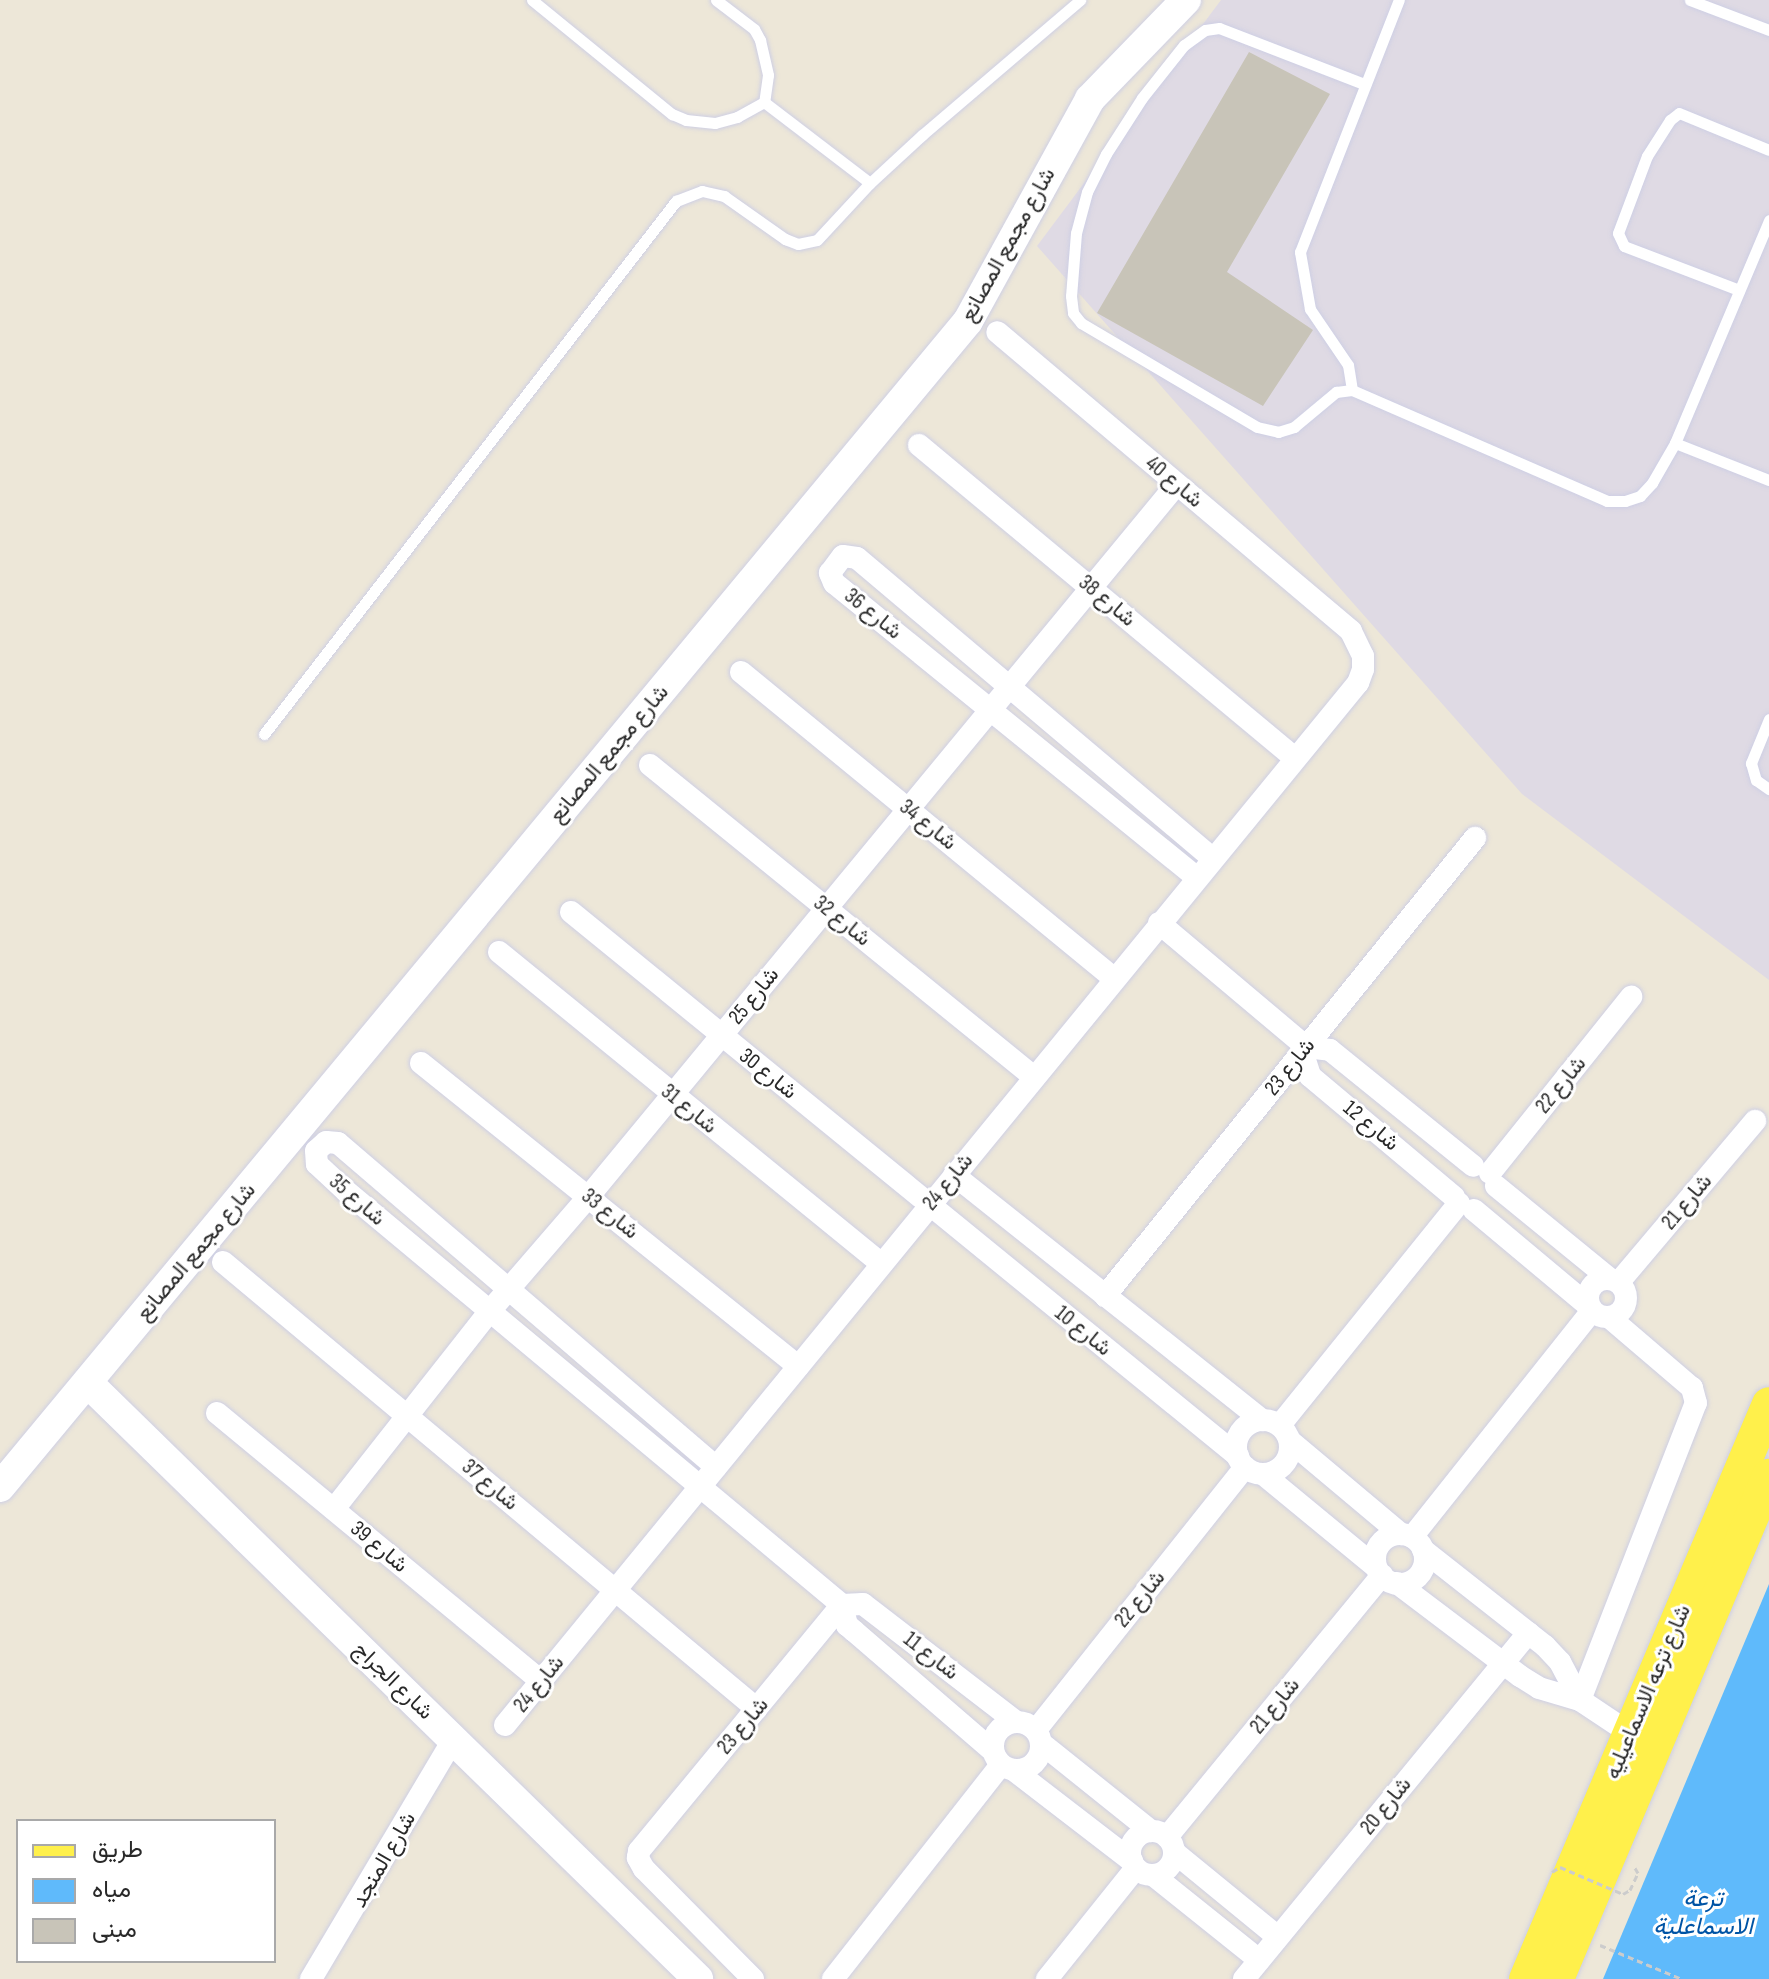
<!DOCTYPE html>
<html>
<head>
<meta charset="utf-8">
<style>
	body { margin:0 }
	#map { position:relative; width:1769px; height:1979px; overflow:hidden; background:#ede7d8; font-family:"Sofia Sans Condensed",Vazirmatn,sans-serif }
	div>[style] { position:absolute }
	[style*='--x'] { left:calc(var(--x)*1px); top:calc(var(--y)*1px); width:calc(var(--w)*1px); rotate:calc(var(--a)*1deg) }
	.industrial>* { inset:0; background:#dfdae4 }
	.water>* { inset:0; background:#5fbafb }
	.building>* { inset:0; background:#c8c4b8 }
	.path>* { height:3px; margin-top:-1.5px; transform-origin:0; background:repeating-linear-gradient(90deg,#ccc 0 6px,transparent 0 10px) }
	.roads { filter:drop-shadow(0 0 2px #cecfe4) drop-shadow(0 0 2px #cecfe4) }
	.lane>* { height:11px; margin:-5.5px; padding:0 5.5px; transform-origin:5.5px; border-radius:5.5px; background:#fff }
	.street>* { height:22px; margin:-11px; padding:0 11px; transform-origin:11px; border-radius:11px; background:#fff }
	.street>.ring { margin:-11px; padding:0; box-sizing:content-box; background:none; border:22px solid #fff; border-radius:50% }
	.secondary>* { height:30px; margin:-15px; padding:0 15px; transform-origin:15px; border-radius:15px; background:#fff }
	.primary>* { height:34px; margin:-17px; padding:0 17px; transform-origin:17px; border-radius:17px; background:#fff04b }
	.path-bridge>* { height:3px; margin-top:-1.5px; transform-origin:0; background:repeating-linear-gradient(90deg,#ccc 0 6px,transparent 0 10px) }
	span { translate:-50% -50%; white-space:nowrap; text-align:center; line-height:1.15; -webkit-text-stroke:6px #fff; paint-order:stroke }
	.street-label { font-size:22px; color:#292929 }
	.water-label { font-size:24px; color:#0054a5; font-style:italic }
	.legend { position:absolute; left:16px; top:1819px; width:260px; height:144px; box-sizing:border-box; background:#fff; border:2px solid #a9a9a9; margin:0; padding:10px 14px; list-style:none; font-size:24px; color:#292929 }
	.legend li { display:flex; align-items:center; gap:16px; height:40px }
	.legend b { width:40px; border:2px solid #a9a9a9 }
</style>
</head>
<body>
<div id="map">
	<div class="industrial">
		<i style="clip-path:polygon(1221px 0,1769px 0,1769px 980px,1522px 794px,1037px 246px)"></i>
	</div>
	<div class="water">
		<i style="clip-path:polygon(1769px 1584px,1769px 1979px,1603px 1979px)"></i>
	</div>
	<div class="building">
		<i style="clip-path:polygon(1249px 52px,1330px 94px,1227px 272px,1313px 330px,1263px 406px,1097px 313px)"></i>
	</div>
	<div class="path">
		<i style="--x:1630;--y:1890;--w:19;--a:-65"></i>
		<i style="--x:1638;--y:1873;--w:8;--a:-120"></i>
		<i style="--x:1600;--y:1945;--w:89;--a:22.5"></i>
	</div>
	<div class="roads">
		<div class="lane">
			<i style="--x:532;--y:0;--w:181;--a:39.2"></i>
			<i style="--x:672;--y:114;--w:15;--a:23"></i>
			<i style="--x:686;--y:120;--w:29;--a:6"></i>
			<i style="--x:715;--y:123;--w:23;--a:-15"></i>
			<i style="--x:737;--y:117;--w:31;--a:-29"></i>
			<i style="--x:716;--y:0;--w:48;--a:37.3"></i>
			<i style="--x:754;--y:29;--w:13;--a:61"></i>
			<i style="--x:760;--y:40;--w:36;--a:77"></i>
			<i style="--x:768;--y:75;--w:27;--a:98"></i>
			<i style="--x:764;--y:102;--w:133;--a:37.4"></i>
			<i style="--x:1690;--y:0;--w:85;--a:20.8"></i>
			<i style="--x:1364;--y:84;--w:155;--a:-158.9"></i>
			<i style="--x:1219;--y:28;--w:14;--a:172"></i>
			<i style="--x:1205;--y:30;--w:26;--a:144"></i>
			<i style="--x:1184;--y:45;--w:68;--a:128.4"></i>
			<i style="--x:1142;--y:98;--w:67;--a:122.7"></i>
			<i style="--x:1106;--y:154;--w:42;--a:116.6"></i>
			<i style="--x:1087;--y:192;--w:42;--a:105"></i>
			<i style="--x:1076;--y:233;--w:63;--a:94.5"></i>
			<i style="--x:1071;--y:296;--w:17;--a:83"></i>
			<i style="--x:1073;--y:313;--w:13;--a:51"></i>
			<i style="--x:1081;--y:323;--w:204;--a:30.6"></i>
			<i style="--x:1257;--y:427;--w:22;--a:13"></i>
			<i style="--x:1278;--y:432;--w:17;--a:-17"></i>
			<i style="--x:1294;--y:427;--w:55;--a:-39.8"></i>
			<i style="--x:1336;--y:392;--w:16;--a:-7"></i>
			<i style="--x:1352;--y:390;--w:278;--a:23.5"></i>
			<i style="--x:1607;--y:501;--w:18;--a:0"></i>
			<i style="--x:1625;--y:501;--w:16;--a:-18"></i>
			<i style="--x:1640;--y:496;--w:18;--a:-47"></i>
			<i style="--x:1652;--y:483;--w:46;--a:-60.1"></i>
			<i style="--x:1675;--y:443;--w:242;--a:-67.1"></i>
			<i style="--x:1739;--y:290;--w:123;--a:-159.1"></i>
			<i style="--x:1624;--y:246;--w:14;--a:-115"></i>
			<i style="--x:1618;--y:233;--w:82;--a:-69.4"></i>
			<i style="--x:1647;--y:156;--w:43;--a:-57.4"></i>
			<i style="--x:1670;--y:120;--w:11;--a:-38"></i>
			<i style="--x:1679;--y:113;--w:97;--a:22.3"></i>
			<i style="--x:1352;--y:390;--w:25;--a:-99"></i>
			<i style="--x:1348;--y:365;--w:68;--a:-124.2"></i>
			<i style="--x:1310;--y:309;--w:58;--a:-100"></i>
			<i style="--x:1300;--y:252;--w:271;--a:-68.6"></i>
			<i style="--x:1675;--y:443;--w:101;--a:21.5"></i>
			<i style="--x:1769;--y:719;--w:48;--a:112.2"></i>
			<i style="--x:1751;--y:763;--w:18;--a:74"></i>
			<i style="--x:1756;--y:780;--w:16;--a:35"></i>
			<i style="--x:264;--y:734;--w:674;--a:-52.3"></i>
			<i style="--x:676;--y:201;--w:28;--a:-21"></i>
			<i style="--x:702;--y:191;--w:23;--a:13"></i>
			<i style="--x:724;--y:196;--w:75;--a:35.2"></i>
			<i style="--x:785;--y:239;--w:14;--a:21"></i>
			<i style="--x:798;--y:244;--w:19;--a:-12"></i>
			<i style="--x:817;--y:240;--w:78;--a:-47.1"></i>
			<i style="--x:870;--y:183;--w:71;--a:-42.7"></i>
			<i style="--x:922;--y:135;--w:208;--a:-40.5"></i>
		</div>
		<div class="street">
			<i style="--x:919;--y:445;--w:489;--a:39.8"></i>
			<i style="--x:741;--y:672;--w:482;--a:39.4"></i>
			<i style="--x:650;--y:765;--w:495;--a:39.1"></i>
			<i style="--x:1196;--y:877;--w:466;--a:-140.9"></i>
			<i style="--x:834;--y:583;--w:11;--a:-112"></i>
			<i style="--x:830;--y:573;--w:21;--a:-53"></i>
			<i style="--x:843;--y:556;--w:14;--a:8"></i>
			<i style="--x:857;--y:558;--w:465;--a:40.2"></i>
			<i style="--x:571;--y:912;--w:861;--a:39.2"></i>
			<i style="--x:1159;--y:923;--w:192;--a:40.1"></i>
			<i style="--x:1306;--y:1047;--w:24;--a:7"></i>
			<i style="--x:1330;--y:1050;--w:184;--a:39"></i>
			<i style="--x:499;--y:952;--w:493;--a:39.2"></i>
			<i style="--x:1306;--y:1047;--w:10;--a:101"></i>
			<i style="--x:1304;--y:1057;--w:20;--a:72"></i>
			<i style="--x:1310;--y:1076;--w:188;--a:40"></i>
			<i style="--x:421;--y:1063;--w:484;--a:38.8"></i>
			<i style="--x:1490;--y:1173;--w:226;--a:-51.3"></i>
			<i style="--x:954;--y:1175;--w:394;--a:38.5"></i>
			<i style="--x:1496;--y:1186;--w:147;--a:39.2"></i>
			<i style="--x:1474;--y:1210;--w:150;--a:39.9"></i>
			<i style="--x:223;--y:1262;--w:696;--a:39.93"></i>
			<i class="ring" style="left:1588px;top:1279px;width:16px;height:16px"></i>
			<i style="--x:1619;--y:1282;--w:211;--a:-49.8"></i>
			<i style="--x:1105;--y:1296;--w:589;--a:-51.07"></i>
			<i style="--x:217;--y:1413;--w:420;--a:39.6"></i>
			<i class="ring" style="left:1236px;top:1420px;width:32px;height:32px"></i>
			<i style="--x:1280;--y:1425;--w:285;--a:-51.1"></i>
			<i style="--x:1290;--y:1441;--w:145;--a:40"></i>
			<i style="--x:716;--y:1467;--w:498;--a:-139.4"></i>
			<i style="--x:338;--y:1143;--w:12;--a:-175"></i>
			<i style="--x:326;--y:1142;--w:13;--a:138"></i>
			<i style="--x:316;--y:1151;--w:13;--a:86"></i>
			<i style="--x:317;--y:1164;--w:40;--a:43"></i>
			<i style="--x:346;--y:1191;--w:646;--a:39.85"></i>
			<i style="--x:842;--y:1605;--w:21;--a:76"></i>
			<i style="--x:847;--y:1625;--w:9;--a:41"></i>
			<i style="--x:854;--y:1631;--w:184;--a:40.8"></i>
			<i style="--x:1263;--y:1474;--w:146;--a:39.5"></i>
			<i style="--x:334;--y:1509;--w:251;--a:-51.8"></i>
			<i style="--x:489;--y:1312;--w:153;--a:-49.2"></i>
			<i style="--x:589;--y:1196;--w:923;--a:-50.45"></i>
			<i class="ring" style="left:1375px;top:1534px;width:28px;height:28px"></i>
			<i style="--x:1412;--y:1537;--w:289;--a:-51.5"></i>
			<i style="--x:1423;--y:1550;--w:155;--a:38.2"></i>
			<i style="--x:1545;--y:1646;--w:22;--a:47"></i>
			<i style="--x:1560;--y:1662;--w:43;--a:62.2"></i>
			<i style="--x:1397;--y:1583;--w:154;--a:37.1"></i>
			<i style="--x:1520;--y:1676;--w:22;--a:32"></i>
			<i style="--x:1539;--y:1688;--w:43;--a:16.3"></i>
			<i style="--x:1580;--y:1700;--w:61;--a:33.7"></i>
			<i style="--x:842;--y:1605;--w:21;--a:-3"></i>
			<i style="--x:863;--y:1604;--w:193;--a:37.6"></i>
			<i style="--x:1580;--y:1700;--w:319;--a:-68.7"></i>
			<i style="--x:1696;--y:1403;--w:16;--a:-105"></i>
			<i style="--x:1692;--y:1388;--w:109;--a:-139.5"></i>
			<i class="ring" style="left:993px;top:1722px;width:26px;height:26px"></i>
			<i style="--x:505;--y:1725;--w:1347;--a:-50.7"></i>
			<i style="--x:1358;--y:683;--w:15;--a:-70"></i>
			<i style="--x:1363;--y:669;--w:13;--a:-90"></i>
			<i style="--x:1363;--y:656;--w:28;--a:-116"></i>
			<i style="--x:1351;--y:631;--w:463;--a:-139.8"></i>
			<i style="--x:1036;--y:1730;--w:336;--a:-51.5"></i>
			<i style="--x:1041;--y:1743;--w:141;--a:38.7"></i>
			<i style="--x:1015;--y:1771;--w:148;--a:37.6"></i>
			<i class="ring" style="left:1130px;top:1831px;width:22px;height:22px"></i>
			<i style="--x:1167;--y:1837;--w:339;--a:-50.6"></i>
			<i style="--x:1174;--y:1852;--w:134;--a:39.3"></i>
			<i style="--x:1153;--y:1875;--w:136;--a:38.7"></i>
			<i style="--x:311;--y:1979;--w:278;--a:-59.3"></i>
			<i style="--x:753;--y:1979;--w:155;--a:-134.7"></i>
			<i style="--x:644;--y:1869;--w:13;--a:-119"></i>
			<i style="--x:638;--y:1858;--w:7;--a:-82"></i>
			<i style="--x:639;--y:1851;--w:319;--a:-50.5"></i>
			<i style="--x:833;--y:1979;--w:272;--a:-51.9"></i>
			<i style="--x:1047;--y:1979;--w:142;--a:-51.3"></i>
			<i style="--x:1244;--y:1979;--w:448;--a:-50.6"></i>
		</div>
		<div class="secondary">
			<i style="--x:88;--y:1383;--w:853;--a:44.33"></i>
			<i style="--x:0;--y:1487;--w:1515;--a:-50.3"></i>
			<i style="--x:968;--y:321;--w:253;--a:-61.2"></i>
			<i style="--x:1090;--y:99;--w:138;--a:-45.9"></i>
		</div>
		<div class="primary">
			<i style="--x:1526;--y:1979;--w:624;--a:-67.09"></i>
			<i style="--x:1557;--y:1979;--w:546;--a:-67.15"></i>
		</div>
	</div>
	<div class="path-bridge">
		<i style="--x:1552;--y:1872;--w:9;--a:-32"></i>
		<i style="--x:1560;--y:1867;--w:69;--a:23.2"></i>
		<i style="--x:1623;--y:1894;--w:8;--a:-30"></i>
	</div>
	<div class="street-label">
		<span style="left:1008px;top:245px;rotate:-61deg">شارع مجمع المصانع</span>
		<span style="left:1174px;top:482px;rotate:40deg">شارع 40</span>
		<span style="left:1107px;top:601px;rotate:40deg">شارع 38</span>
		<span style="left:873px;top:614px;rotate:39deg">شارع 36</span>
		<span style="left:609px;top:754px;rotate:-50deg">شارع مجمع المصانع</span>
		<span style="left:928px;top:825px;rotate:39deg">شارع 34</span>
		<span style="left:842px;top:921px;rotate:39deg">شارع 32</span>
		<span style="left:754px;top:996px;rotate:-51deg">شارع 25</span>
		<span style="left:1290px;top:1067px;rotate:-51deg">شارع 23</span>
		<span style="left:768px;top:1074px;rotate:39deg">شارع 30</span>
		<span style="left:1561px;top:1085px;rotate:-51deg">شارع 22</span>
		<span style="left:689px;top:1109px;rotate:39deg">شارع 31</span>
		<span style="left:1371px;top:1126px;rotate:40deg">شارع 12</span>
		<span style="left:948px;top:1182px;rotate:-51deg">شارع 24</span>
		<span style="left:357px;top:1200px;rotate:41deg">شارع 35</span>
		<span style="left:1687px;top:1202px;rotate:-50deg">شارع 21</span>
		<span style="left:610px;top:1214px;rotate:39deg">شارع 33</span>
		<span style="left:196px;top:1252px;rotate:-50deg">شارع مجمع المصانع</span>
		<span style="left:1083px;top:1331px;rotate:39deg">شارع 10</span>
		<span style="left:490px;top:1485px;rotate:40deg">شارع 37</span>
		<span style="left:379px;top:1547px;rotate:40deg">شارع 39</span>
		<span style="left:1140px;top:1599px;rotate:-51deg">شارع 22</span>
		<span style="left:931px;top:1656px;rotate:38deg">شارع 11</span>
		<span style="left:393px;top:1681px;rotate:44deg">شارع الجراج</span>
		<span style="left:539px;top:1684px;rotate:-51deg">شارع 24</span>
		<span style="left:1648px;top:1692px;rotate:-67deg">شارع ترعه الاسماعيليه</span>
		<span style="left:1275px;top:1706px;rotate:-51deg">شارع 21</span>
		<span style="left:743px;top:1726px;rotate:-50deg">شارع 23</span>
		<span style="left:1386px;top:1806px;rotate:-51deg">شارع 20</span>
		<span style="left:384px;top:1860px;rotate:-60deg">شارع المنجد</span>
	</div>
	<div class="water-label">
		<span style="left:1703px;top:1913px">ترعة<br>الاسماعلية</span>
	</div>
	<ul class="legend">
	<li><b style="height:10px;background:#fff04b"></b>طريق</li>
	<li><b style="height:22px;background:#5fbafb"></b>مياه</li>
	<li><b style="height:22px;background:#c8c4b8"></b>مبنى</li>
	</ul>
</div>
</body>
</html>
